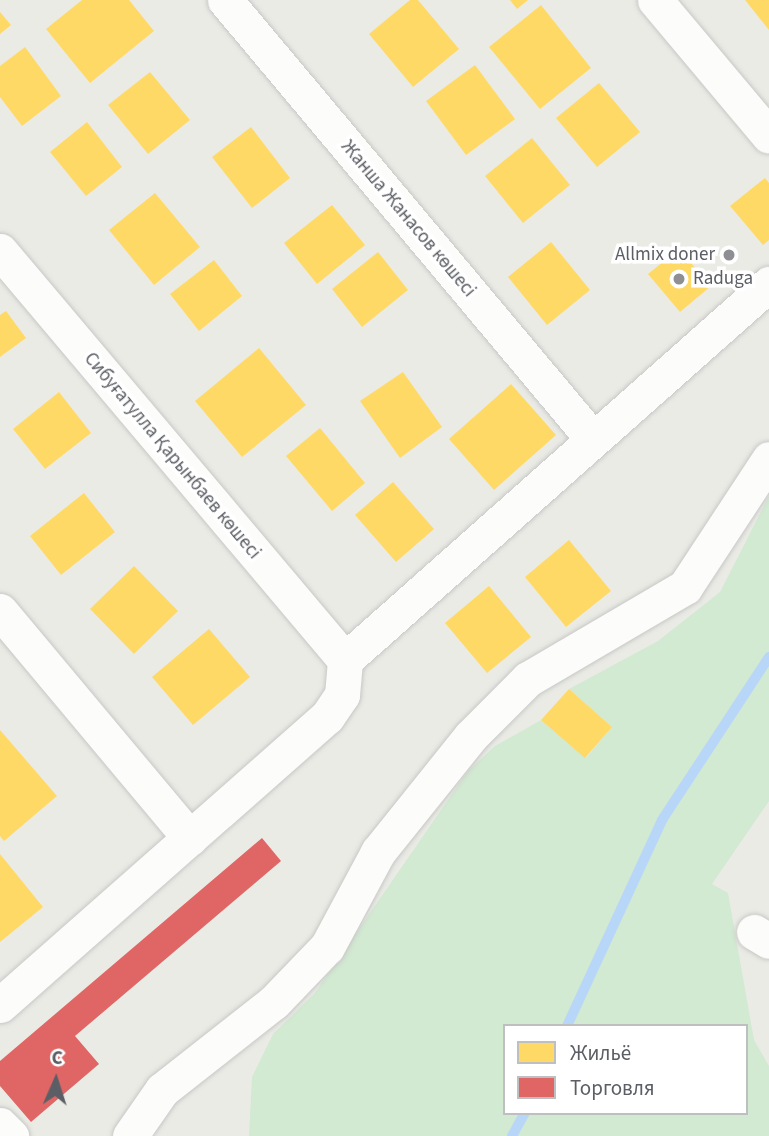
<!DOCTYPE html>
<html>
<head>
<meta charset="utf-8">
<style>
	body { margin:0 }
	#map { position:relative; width:769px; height:1136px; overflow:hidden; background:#ebebe6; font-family:"Source Sans 3",sans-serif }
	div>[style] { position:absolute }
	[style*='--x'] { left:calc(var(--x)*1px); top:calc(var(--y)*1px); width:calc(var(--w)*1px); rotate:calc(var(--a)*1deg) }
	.green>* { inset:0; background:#d2e9d2 }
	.homes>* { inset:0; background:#ffd966 }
	.shops>* { inset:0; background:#e06666 }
	.stream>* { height:10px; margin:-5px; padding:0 5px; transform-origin:5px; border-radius:5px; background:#b8d7f8 }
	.roads { filter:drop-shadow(0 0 2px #c7c8c6) drop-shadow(0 0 2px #c7c8c6) }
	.minor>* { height:35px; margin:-17.5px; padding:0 17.5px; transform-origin:17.5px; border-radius:17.5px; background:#fcfcfb }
	.dots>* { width:19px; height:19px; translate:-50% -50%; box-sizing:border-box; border:4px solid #fff; border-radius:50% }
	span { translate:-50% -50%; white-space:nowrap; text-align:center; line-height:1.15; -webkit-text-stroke:7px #fff; paint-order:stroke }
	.street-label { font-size:19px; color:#5b5e64 }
	.poi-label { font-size:19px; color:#5b5e64 }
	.right { translate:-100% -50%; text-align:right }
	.left { translate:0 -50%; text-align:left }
	.legend { position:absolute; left:503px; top:1024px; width:245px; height:91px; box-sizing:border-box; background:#fff; border:2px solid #bdbfc1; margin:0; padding:9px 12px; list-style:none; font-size:21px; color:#5b5e64 }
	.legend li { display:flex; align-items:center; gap:14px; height:35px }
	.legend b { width:35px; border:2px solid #bdbfc1 }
	.north { position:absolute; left:21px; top:1045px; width:70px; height:70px; -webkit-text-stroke:5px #fff; paint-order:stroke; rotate:3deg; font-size:19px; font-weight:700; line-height:28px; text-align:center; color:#5b5e64 }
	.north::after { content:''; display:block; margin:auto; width:24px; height:32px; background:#5b5e64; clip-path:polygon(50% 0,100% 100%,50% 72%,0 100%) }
</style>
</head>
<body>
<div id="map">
	<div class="green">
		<i style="clip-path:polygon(evenodd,769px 496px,769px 801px,712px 884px,728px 893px,754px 1040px,769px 1066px,769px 1136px,249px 1136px,252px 1077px,273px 1034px,314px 994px,468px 771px,495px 746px,541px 720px,586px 758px,612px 727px,569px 689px,658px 641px,720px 592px,769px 496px,505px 1026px,746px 1026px,746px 1113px,505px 1113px,505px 1026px)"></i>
	</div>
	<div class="homes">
		<i style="clip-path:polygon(82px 0,129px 0,154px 31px,90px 83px,46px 29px)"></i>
		<i style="clip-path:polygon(410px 0,418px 0,459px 49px,413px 87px,369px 34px)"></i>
		<i style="clip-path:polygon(510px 0,528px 0,517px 9px)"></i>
		<i style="clip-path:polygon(745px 0,769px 0,769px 30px)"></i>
		<i style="clip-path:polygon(541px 5px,591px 68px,540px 109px,489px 47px)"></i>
		<i style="clip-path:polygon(0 12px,11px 25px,0 34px)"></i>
		<i style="clip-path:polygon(25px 47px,61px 96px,22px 126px,0 97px,0 66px)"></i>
		<i style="clip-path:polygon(475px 65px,515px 119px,466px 155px,426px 101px)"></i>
		<i style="clip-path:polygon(150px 72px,190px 120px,148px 154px,108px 105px)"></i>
		<i style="clip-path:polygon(599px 83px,640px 132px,597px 167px,556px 118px)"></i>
		<i style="clip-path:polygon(87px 122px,122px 167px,86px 196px,50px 152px)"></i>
		<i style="clip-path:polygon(251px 127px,290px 178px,252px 208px,212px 157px)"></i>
		<i style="clip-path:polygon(532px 138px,570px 185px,523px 223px,485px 176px)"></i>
		<i style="clip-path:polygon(765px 178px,769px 183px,769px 240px,763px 245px,730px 206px)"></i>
		<i style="clip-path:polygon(155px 193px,200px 247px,154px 285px,109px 230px)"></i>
		<i style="clip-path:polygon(332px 205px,365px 245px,317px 284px,284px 243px)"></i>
		<i style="clip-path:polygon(551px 242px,590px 290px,547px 325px,508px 277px)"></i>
		<i style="clip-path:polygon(679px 249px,711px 286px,680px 312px,648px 274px)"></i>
		<i style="clip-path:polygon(378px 252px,408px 290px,362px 327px,332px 289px)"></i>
		<i style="clip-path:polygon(214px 260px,242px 296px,199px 331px,170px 294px)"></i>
		<i style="clip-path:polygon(6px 311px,26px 338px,0 357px,0 315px)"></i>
		<i style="clip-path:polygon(259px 348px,306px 405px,242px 457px,195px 401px)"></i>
		<i style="clip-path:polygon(403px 372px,442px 427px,400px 458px,360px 401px)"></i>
		<i style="clip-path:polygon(511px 384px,556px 435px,494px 490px,449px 439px)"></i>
		<i style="clip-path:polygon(59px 392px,91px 433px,45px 469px,13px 429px)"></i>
		<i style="clip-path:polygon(320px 428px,365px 483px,332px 511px,286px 456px)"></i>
		<i style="clip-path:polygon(393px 482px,434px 529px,396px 562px,355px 515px)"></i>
		<i style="clip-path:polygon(84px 493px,115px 532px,61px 575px,30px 536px)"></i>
		<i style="clip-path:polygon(569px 540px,611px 591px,566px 627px,525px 577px)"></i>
		<i style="clip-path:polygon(134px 566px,178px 611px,134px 654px,90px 609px)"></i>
		<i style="clip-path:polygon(489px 586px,531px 637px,487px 673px,445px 623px)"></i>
		<i style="clip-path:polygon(209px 629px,250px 677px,193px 725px,152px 677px)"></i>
		<i style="clip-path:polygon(569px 689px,612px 727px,585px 758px,541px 720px)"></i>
		<i style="clip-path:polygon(0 730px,57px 796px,4px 841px,0 836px)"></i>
		<i style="clip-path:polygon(0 854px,43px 907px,0 942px)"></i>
	</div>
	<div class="shops">
		<i style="clip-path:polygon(262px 838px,281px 861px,75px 1036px,99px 1064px,31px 1122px,0 1086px,0 1061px)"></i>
	</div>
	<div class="stream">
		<i style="--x:567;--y:1026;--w:227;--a:-65.2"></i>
		<i style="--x:662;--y:820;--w:195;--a:-56.7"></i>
		<i style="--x:512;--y:1136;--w:26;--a:-61"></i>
	</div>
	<div class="roads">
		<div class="minor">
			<i style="--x:225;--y:0;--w:571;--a:50.04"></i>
			<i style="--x:655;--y:0;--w:177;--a:50"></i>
			<i style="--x:0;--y:251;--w:535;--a:49.85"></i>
			<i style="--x:0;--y:611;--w:296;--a:50.1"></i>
			<i style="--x:754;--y:932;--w:17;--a:31"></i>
			<i style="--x:0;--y:1005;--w:436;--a:-41.4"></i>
			<i style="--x:327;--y:717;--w:27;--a:-56"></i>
			<i style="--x:342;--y:695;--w:35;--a:-85"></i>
			<i style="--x:345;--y:660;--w:567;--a:-41.57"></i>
			<i style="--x:0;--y:1125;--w:16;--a:45"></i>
			<i style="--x:130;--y:1136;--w:56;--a:-55.2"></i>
			<i style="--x:162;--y:1090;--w:142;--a:-38.2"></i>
			<i style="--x:274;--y:1002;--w:76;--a:-46.1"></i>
			<i style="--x:327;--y:947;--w:108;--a:-61.8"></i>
			<i style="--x:378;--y:852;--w:149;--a:-51.3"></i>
			<i style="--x:471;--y:736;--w:81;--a:-45"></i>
			<i style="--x:528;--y:679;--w:182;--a:-30.4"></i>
			<i style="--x:685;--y:587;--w:153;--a:-56.7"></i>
		</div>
	</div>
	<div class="dots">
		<i style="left:729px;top:255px;background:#8d8f92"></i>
		<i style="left:679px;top:279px;background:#8d8f92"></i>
	</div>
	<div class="street-label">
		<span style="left:408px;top:219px;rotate:50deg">Жанша Жанасов көшесі</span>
		<span style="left:172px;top:456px;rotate:50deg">Сибуғатулла Қарынбаев көшесі</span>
	</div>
	<div class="poi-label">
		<span class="right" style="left:715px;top:255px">Allmix doner</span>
		<span class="left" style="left:693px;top:279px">Raduga</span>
	</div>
	<ul class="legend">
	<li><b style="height:19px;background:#ffd966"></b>Жильё</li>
	<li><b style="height:19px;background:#e06666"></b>Торговля</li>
	</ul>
	<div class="north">С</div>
</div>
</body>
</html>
